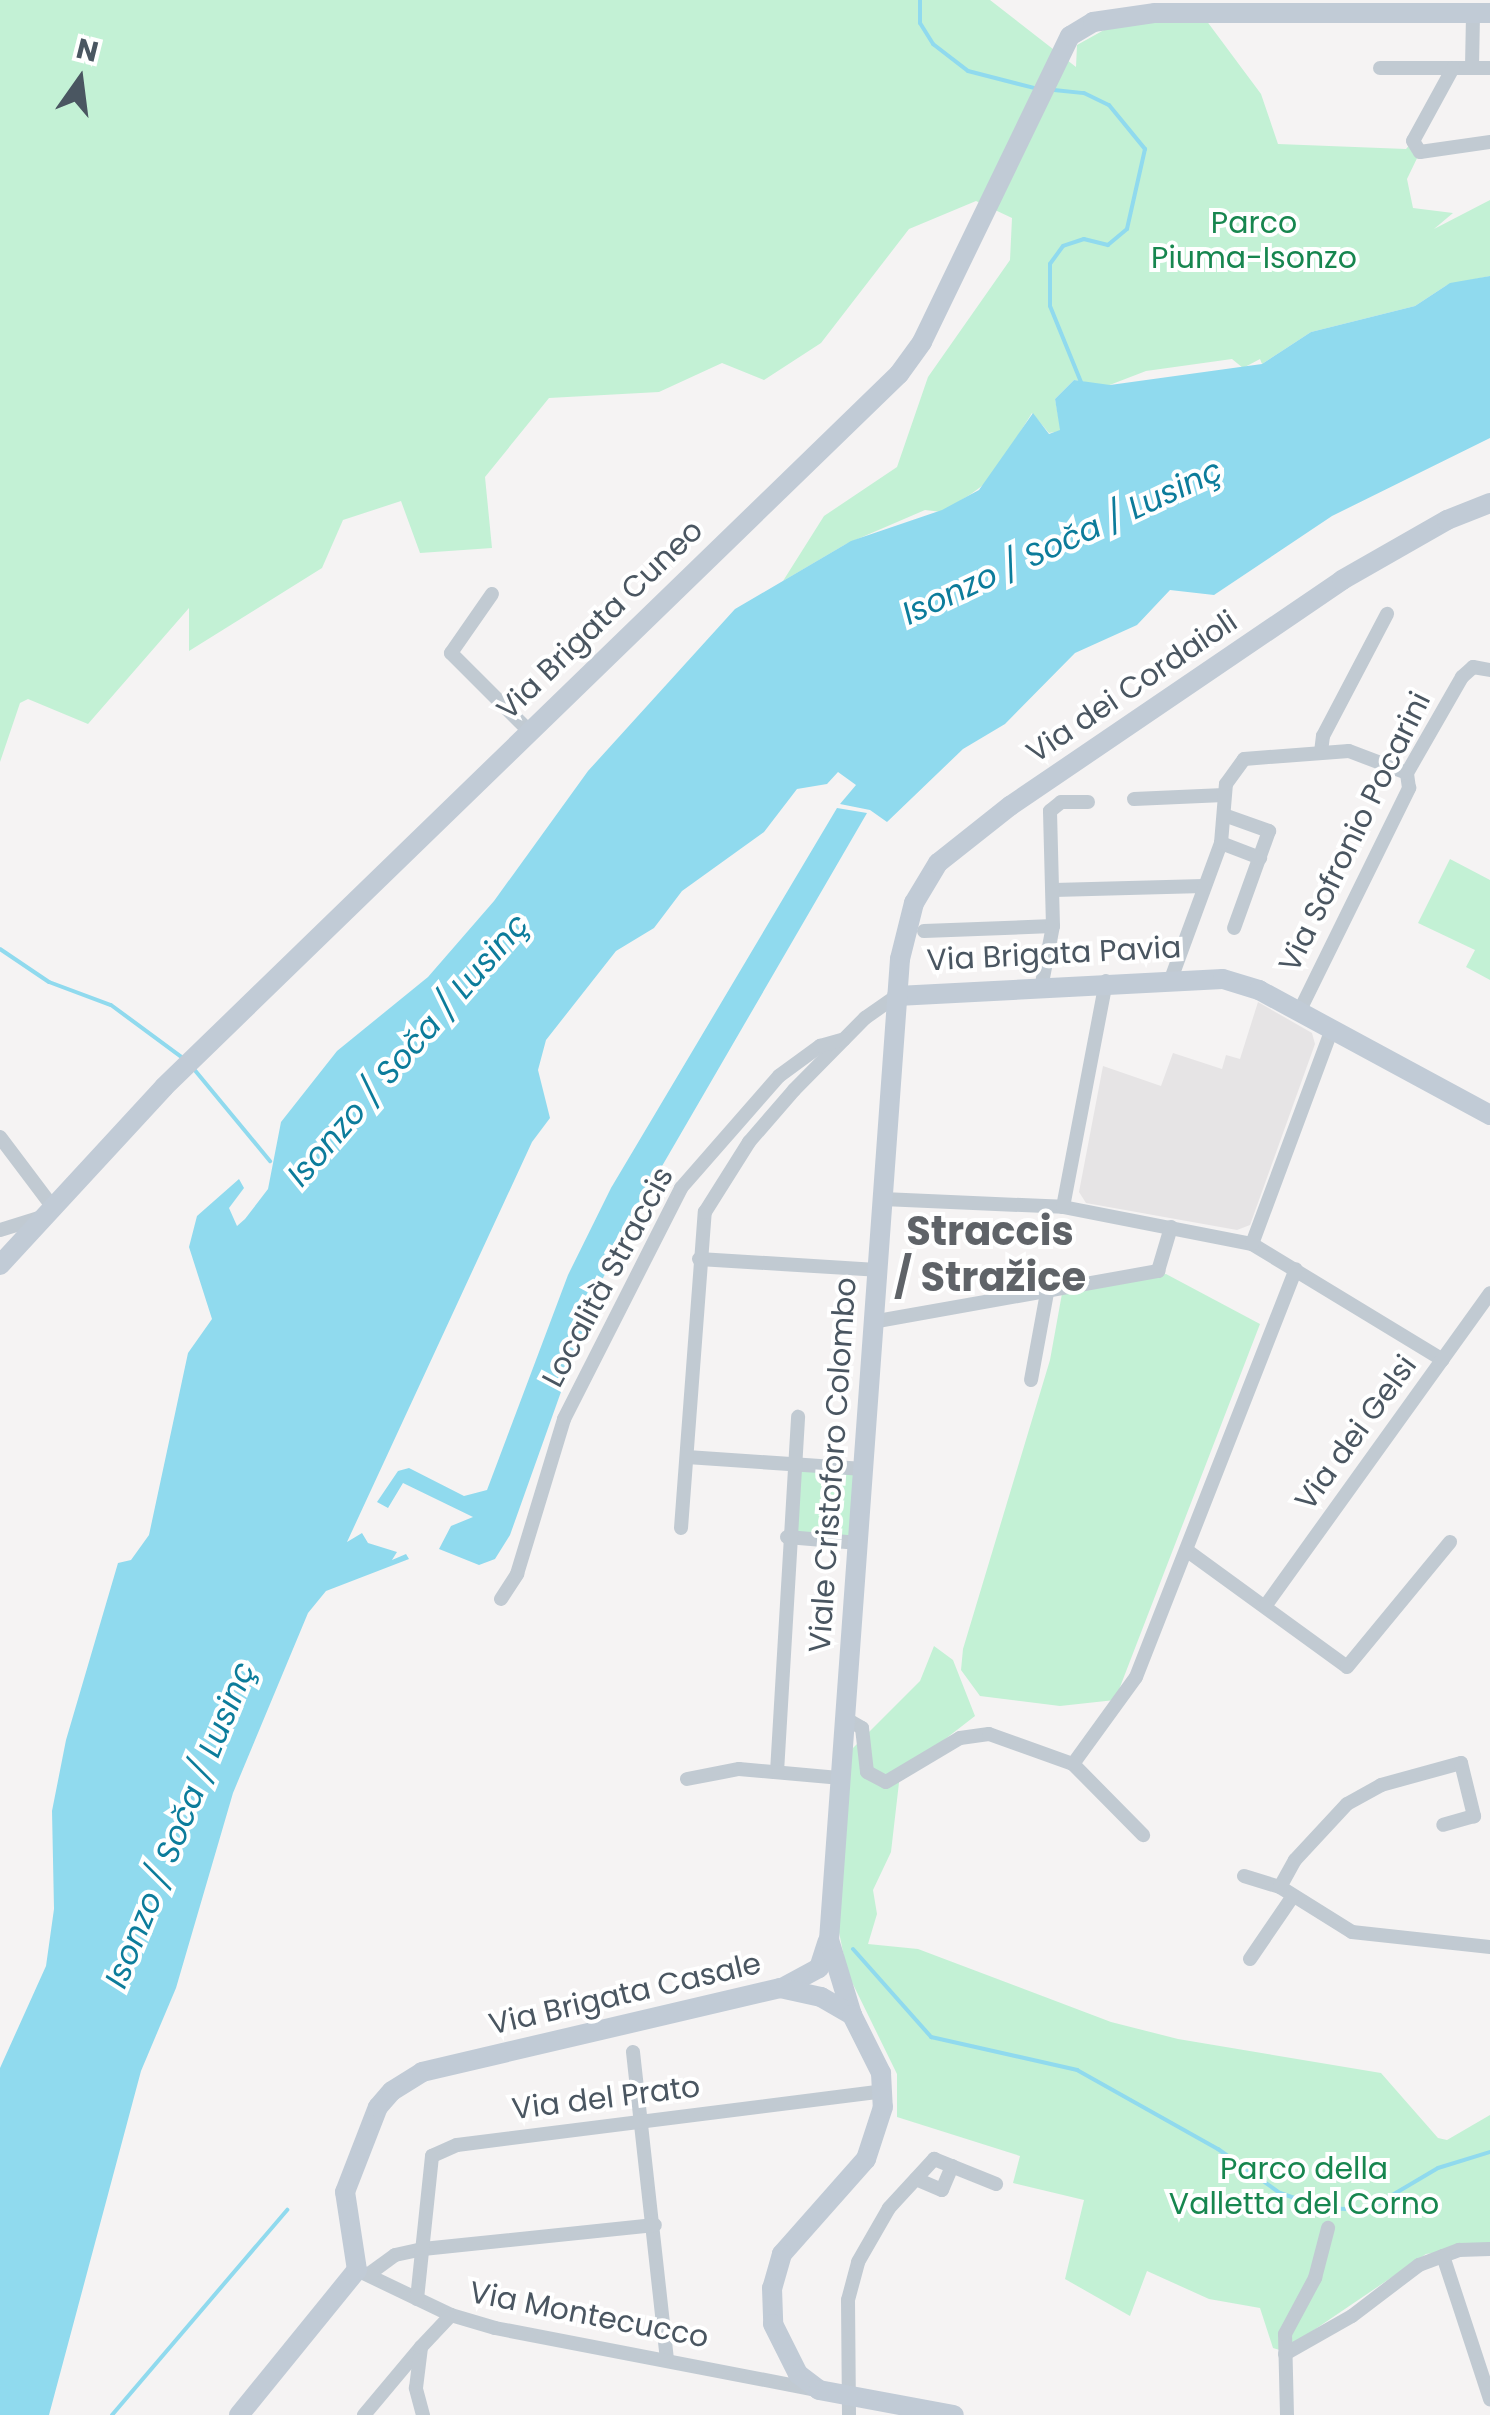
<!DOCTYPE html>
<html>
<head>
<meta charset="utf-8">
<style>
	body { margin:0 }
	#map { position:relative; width:1490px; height:2415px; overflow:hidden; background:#f5f3f3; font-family:Poppins,sans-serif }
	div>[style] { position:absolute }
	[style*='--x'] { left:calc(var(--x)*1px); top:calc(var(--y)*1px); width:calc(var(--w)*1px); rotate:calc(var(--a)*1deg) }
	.education>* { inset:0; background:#e6e4e5 }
	.green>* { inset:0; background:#c3f1d5 }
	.water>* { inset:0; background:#90daee }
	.stream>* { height:4px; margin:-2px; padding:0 2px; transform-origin:2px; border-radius:2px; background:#90daee }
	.street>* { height:14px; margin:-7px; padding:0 7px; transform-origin:7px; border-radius:7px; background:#c1cad2 }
	.secondary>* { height:20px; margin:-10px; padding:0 10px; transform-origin:10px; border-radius:10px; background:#c1cbd6 }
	span { translate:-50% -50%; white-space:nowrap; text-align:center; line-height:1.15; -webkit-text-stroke:8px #fff; paint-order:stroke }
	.park-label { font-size:30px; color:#17864f }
	.street-label { font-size:30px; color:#4a5661 }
	.water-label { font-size:32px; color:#0c7c9b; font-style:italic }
	.district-label { font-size:40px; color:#5f6368; font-weight:700 }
	.north { position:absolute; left:30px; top:30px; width:100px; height:100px; -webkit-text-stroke:8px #fff; paint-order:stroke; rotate:14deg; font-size:28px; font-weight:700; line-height:40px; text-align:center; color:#4a5661 }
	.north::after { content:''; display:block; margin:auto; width:35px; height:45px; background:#4a5661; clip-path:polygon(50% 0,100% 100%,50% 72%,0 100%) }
</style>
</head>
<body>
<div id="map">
	<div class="education">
		<i style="clip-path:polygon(1258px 1002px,1312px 1033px,1315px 1044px,1250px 1225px,1237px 1230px,1086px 1203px,1079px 1192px,1103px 1066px,1161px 1086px,1173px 1053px,1222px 1069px,1226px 1055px,1240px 1059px)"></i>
	</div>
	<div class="green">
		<i style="clip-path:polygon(0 0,990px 0,1076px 67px,1077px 45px,1104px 30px,1140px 21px,1206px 20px,1261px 94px,1278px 144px,1406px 149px,1413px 141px,1420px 152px,1407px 179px,1413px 208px,1453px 213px,1434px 229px,1490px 200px,1490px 276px,1447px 285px,1415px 306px,1311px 332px,1262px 364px,1260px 359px,1243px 368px,1232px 359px,1146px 371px,1107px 386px,1074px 380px,1055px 399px,1061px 431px,1049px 433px,1032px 413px,990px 480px,971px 494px,942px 512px,925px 510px,846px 544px,783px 581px,824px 516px,897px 467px,928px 377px,1010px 260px,1012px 218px,976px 201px,909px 229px,821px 343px,764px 380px,722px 363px,659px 392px,549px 398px,485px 477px,492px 548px,420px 553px,401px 501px,343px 520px,322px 568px,189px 651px,189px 608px,88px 724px,28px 699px,20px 703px,0 762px)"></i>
		<i style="clip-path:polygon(1450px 859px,1490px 880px,1490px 980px,1466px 967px,1475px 950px,1418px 923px)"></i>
		<i style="clip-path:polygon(1166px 1274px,1260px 1324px,1115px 1700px,1060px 1706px,980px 1696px,961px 1670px,963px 1649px,1050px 1360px,1063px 1288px)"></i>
		<i style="clip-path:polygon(794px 1464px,864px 1469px,859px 1543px,787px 1537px)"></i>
		<i style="clip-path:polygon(934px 1646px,953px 1660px,975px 1716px,900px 1774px,891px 1852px,873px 1890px,877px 1914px,868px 1944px,918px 1949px,1111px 2022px,1178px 2039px,1381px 2073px,1438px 2138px,1447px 2140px,1490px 2115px,1490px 2245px,1426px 2254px,1283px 2351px,1273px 2348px,1260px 2308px,1209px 2299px,1147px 2271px,1130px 2316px,1065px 2279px,1084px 2200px,1013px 2183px,1020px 2156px,897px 2117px,897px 2074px,847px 1972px,838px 1927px,852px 1749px,920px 1681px)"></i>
	</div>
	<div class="water">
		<i style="clip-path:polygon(1490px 276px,1490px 438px,1332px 516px,1214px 595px,1170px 590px,1137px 625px,1075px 653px,1005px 724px,963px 749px,887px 822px,870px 810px,840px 804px,856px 785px,838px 772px,827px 784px,797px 789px,764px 832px,682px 891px,654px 928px,616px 951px,546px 1040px,538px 1070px,550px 1118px,532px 1142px,347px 1542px,362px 1533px,368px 1543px,397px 1552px,392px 1560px,406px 1554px,409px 1559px,326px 1591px,308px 1613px,233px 1793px,176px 1988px,141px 2071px,49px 2415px,0 2415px,0 2068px,46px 1966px,54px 1909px,52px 1811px,66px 1740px,118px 1563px,131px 1560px,149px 1535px,188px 1353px,212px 1319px,189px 1247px,197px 1216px,239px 1179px,244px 1188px,229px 1208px,237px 1226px,245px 1219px,268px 1189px,281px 1122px,337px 1051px,428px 977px,494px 901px,588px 771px,735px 609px,851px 541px,942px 510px,979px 490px,1033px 413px,1049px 434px,1060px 430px,1055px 399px,1074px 380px,1110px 385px,1262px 364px,1311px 332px,1415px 306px,1450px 283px)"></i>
		<i style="clip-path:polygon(837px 808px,867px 813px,640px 1204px,598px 1288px,510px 1535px,495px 1559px,479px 1565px,439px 1549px,451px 1526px,473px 1517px,403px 1483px,388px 1508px,377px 1502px,398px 1471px,409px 1468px,464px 1496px,487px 1490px,568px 1275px,611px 1188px)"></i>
	</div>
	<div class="stream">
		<i style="--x:920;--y:0;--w:23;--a:90"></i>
		<i style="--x:920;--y:23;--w:25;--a:58"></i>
		<i style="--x:933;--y:44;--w:44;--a:37.6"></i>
		<i style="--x:968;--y:71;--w:68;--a:14.4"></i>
		<i style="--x:1054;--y:90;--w:30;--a:6"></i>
		<i style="--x:1084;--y:93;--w:28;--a:26"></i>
		<i style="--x:1109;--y:105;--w:57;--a:50.7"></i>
		<i style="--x:1145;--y:149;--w:82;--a:102.7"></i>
		<i style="--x:1127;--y:229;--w:25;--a:140"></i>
		<i style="--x:1108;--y:245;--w:25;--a:-166"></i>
		<i style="--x:1084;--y:239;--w:22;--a:162"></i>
		<i style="--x:1063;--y:246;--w:22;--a:126"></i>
		<i style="--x:1050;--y:264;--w:42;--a:90"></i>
		<i style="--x:1050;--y:306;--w:82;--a:67.8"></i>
		<i style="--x:0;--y:949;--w:59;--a:34"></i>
		<i style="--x:49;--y:982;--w:66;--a:20.4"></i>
		<i style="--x:111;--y:1005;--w:89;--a:36.4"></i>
		<i style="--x:193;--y:1068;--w:121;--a:50.4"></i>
		<i style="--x:853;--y:1949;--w:118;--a:48.4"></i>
		<i style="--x:931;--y:2037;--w:150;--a:12.7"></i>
		<i style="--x:1077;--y:2070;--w:162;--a:29.3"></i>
		<i style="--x:1218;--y:2149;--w:76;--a:35.4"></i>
		<i style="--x:1280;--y:2193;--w:46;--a:18.8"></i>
		<i style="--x:1324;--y:2208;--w:43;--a:2.7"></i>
		<i style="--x:1367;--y:2210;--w:82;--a:-30.6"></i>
		<i style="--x:1438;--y:2168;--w:54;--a:-17.1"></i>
		<i style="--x:112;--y:2415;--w:270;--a:-49.5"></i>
	</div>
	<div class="street">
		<i style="--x:1472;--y:67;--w:53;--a:-88.9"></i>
		<i style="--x:1380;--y:68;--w:110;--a:0"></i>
		<i style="--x:1453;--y:68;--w:83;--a:118.7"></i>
		<i style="--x:1413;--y:141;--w:13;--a:58"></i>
		<i style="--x:1420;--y:152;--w:71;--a:-8.1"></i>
		<i style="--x:492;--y:594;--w:72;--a:124.8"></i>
		<i style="--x:451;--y:653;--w:110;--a:45"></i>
		<i style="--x:1321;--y:752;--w:16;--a:-83"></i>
		<i style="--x:1323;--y:736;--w:138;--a:-62.3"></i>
		<i style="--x:1134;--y:799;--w:90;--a:-2.5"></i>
		<i style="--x:1224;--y:815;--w:48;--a:19.6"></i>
		<i style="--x:1269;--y:831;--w:103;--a:109.8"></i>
		<i style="--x:1221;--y:843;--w:42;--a:21"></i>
		<i style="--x:1054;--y:890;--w:150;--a:-1.5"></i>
		<i style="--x:924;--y:931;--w:129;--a:-2.2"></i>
		<i style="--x:1171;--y:979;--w:145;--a:-69.8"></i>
		<i style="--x:1221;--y:843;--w:59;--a:-85.2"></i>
		<i style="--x:1226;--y:784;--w:31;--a:-54"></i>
		<i style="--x:1244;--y:759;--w:105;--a:-4.4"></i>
		<i style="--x:1349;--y:751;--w:62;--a:20.8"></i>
		<i style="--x:1042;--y:983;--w:58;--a:-79.1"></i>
		<i style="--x:1053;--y:926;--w:115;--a:-91.5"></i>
		<i style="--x:1050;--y:811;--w:14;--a:-39"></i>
		<i style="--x:1061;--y:802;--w:27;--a:0"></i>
		<i style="--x:1299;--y:1012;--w:250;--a:-63.8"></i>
		<i style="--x:1409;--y:788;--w:15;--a:-98"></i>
		<i style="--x:1407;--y:773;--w:111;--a:-60.2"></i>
		<i style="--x:1462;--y:677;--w:15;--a:-42"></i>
		<i style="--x:1473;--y:667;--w:17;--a:10"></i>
		<i style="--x:0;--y:1137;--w:86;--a:53"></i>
		<i style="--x:883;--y:1199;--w:180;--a:2.5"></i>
		<i style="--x:1063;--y:1207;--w:193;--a:11.1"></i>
		<i style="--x:1252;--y:1244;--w:223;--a:31.3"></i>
		<i style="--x:1063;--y:1207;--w:230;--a:-79.2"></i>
		<i style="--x:0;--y:1230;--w:44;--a:-17.2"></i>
		<i style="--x:1252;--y:1244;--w:229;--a:-69.6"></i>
		<i style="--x:699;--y:1259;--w:178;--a:3.5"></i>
		<i style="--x:872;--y:1322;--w:291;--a:-10.1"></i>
		<i style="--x:1158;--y:1271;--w:46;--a:-73.5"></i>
		<i style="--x:1031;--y:1380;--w:95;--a:-79.6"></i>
		<i style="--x:687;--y:1457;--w:177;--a:3.9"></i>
		<i style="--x:681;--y:1528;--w:317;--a:-85.7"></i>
		<i style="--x:705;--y:1212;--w:83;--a:-57.8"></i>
		<i style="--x:749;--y:1142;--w:69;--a:-49.1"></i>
		<i style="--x:794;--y:1090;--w:101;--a:-45.4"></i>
		<i style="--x:865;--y:1018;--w:39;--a:-35"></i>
		<i style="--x:787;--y:1537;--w:72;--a:4.8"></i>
		<i style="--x:1189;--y:1552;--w:195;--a:36"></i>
		<i style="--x:1347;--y:1667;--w:162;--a:-50.5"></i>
		<i style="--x:501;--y:1599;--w:30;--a:-57"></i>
		<i style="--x:517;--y:1574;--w:162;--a:-73.1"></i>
		<i style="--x:564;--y:1419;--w:259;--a:-63.1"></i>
		<i style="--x:681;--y:1188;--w:149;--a:-48.8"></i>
		<i style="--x:779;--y:1076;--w:51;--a:-36.2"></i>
		<i style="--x:820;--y:1046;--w:25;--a:-16"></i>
		<i style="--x:1266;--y:1605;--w:384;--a:-54.3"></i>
		<i style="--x:843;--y:1717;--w:22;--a:30"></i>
		<i style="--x:862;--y:1728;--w:44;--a:83.5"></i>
		<i style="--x:867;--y:1772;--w:21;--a:28"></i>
		<i style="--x:886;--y:1782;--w:86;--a:-30.7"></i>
		<i style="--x:960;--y:1738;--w:29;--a:-8"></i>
		<i style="--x:989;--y:1734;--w:89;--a:19.7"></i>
		<i style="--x:1073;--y:1764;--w:100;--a:45.4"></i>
		<i style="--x:1073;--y:1764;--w:107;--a:-54.1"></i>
		<i style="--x:1136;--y:1677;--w:438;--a:-68.6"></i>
		<i style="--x:777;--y:1772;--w:356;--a:-86.6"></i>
		<i style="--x:687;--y:1779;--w:53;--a:-10.9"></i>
		<i style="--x:739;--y:1769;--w:100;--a:5.1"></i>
		<i style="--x:1244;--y:1876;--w:38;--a:17"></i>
		<i style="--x:1280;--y:1887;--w:85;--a:32"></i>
		<i style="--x:1352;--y:1932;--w:139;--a:6.2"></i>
		<i style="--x:1280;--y:1887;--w:31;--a:-61"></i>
		<i style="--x:1295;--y:1860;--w:76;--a:-47.1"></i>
		<i style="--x:1347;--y:1804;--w:39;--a:-29"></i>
		<i style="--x:1381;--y:1785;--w:83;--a:-15.4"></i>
		<i style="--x:1461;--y:1763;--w:55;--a:76.2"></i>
		<i style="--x:1474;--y:1816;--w:32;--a:164"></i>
		<i style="--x:1250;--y:1959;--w:76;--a:-55.7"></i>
		<i style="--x:633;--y:2052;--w:309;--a:83.7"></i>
		<i style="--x:916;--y:2179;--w:28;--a:23"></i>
		<i style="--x:942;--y:2190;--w:26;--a:-67"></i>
		<i style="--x:1443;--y:2256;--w:151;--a:71.8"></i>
		<i style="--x:357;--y:2270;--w:104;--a:25.6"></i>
		<i style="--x:451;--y:2315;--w:46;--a:16.5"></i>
		<i style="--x:495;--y:2328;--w:324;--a:10.9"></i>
		<i style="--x:369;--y:2274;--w:32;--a:-36"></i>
		<i style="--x:395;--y:2255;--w:29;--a:-12"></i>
		<i style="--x:423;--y:2249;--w:233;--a:-5.9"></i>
		<i style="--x:417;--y:2299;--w:144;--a:-84"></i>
		<i style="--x:432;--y:2156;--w:27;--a:-24"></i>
		<i style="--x:457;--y:2145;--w:429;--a:-7.2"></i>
		<i style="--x:1285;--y:2354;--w:77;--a:-29.6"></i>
		<i style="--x:1352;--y:2316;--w:84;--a:-37.3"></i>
		<i style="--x:1419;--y:2265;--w:43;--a:-20.6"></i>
		<i style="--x:1459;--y:2250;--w:31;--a:-2"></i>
		<i style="--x:364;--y:2415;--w:89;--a:-50"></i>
		<i style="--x:423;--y:2415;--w:28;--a:-105"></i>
		<i style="--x:416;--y:2388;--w:41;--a:-83"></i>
		<i style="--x:421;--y:2347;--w:44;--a:-46.8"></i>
		<i style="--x:849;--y:2415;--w:115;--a:-90.5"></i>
		<i style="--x:848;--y:2300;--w:39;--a:-75"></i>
		<i style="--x:858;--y:2262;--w:62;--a:-60.1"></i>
		<i style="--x:889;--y:2208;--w:67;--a:-47.4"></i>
		<i style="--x:934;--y:2159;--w:67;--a:22"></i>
		<i style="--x:1287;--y:2415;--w:81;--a:-91.4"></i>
		<i style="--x:1285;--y:2334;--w:64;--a:-61.8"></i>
		<i style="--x:1315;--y:2278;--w:52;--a:-75.4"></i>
	</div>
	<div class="secondary">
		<i style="--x:897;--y:996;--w:326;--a:-3"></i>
		<i style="--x:1223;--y:979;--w:38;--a:17"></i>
		<i style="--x:1259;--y:990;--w:263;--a:28.4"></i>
		<i style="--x:0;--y:1265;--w:242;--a:-47.3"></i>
		<i style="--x:164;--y:1087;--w:1024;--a:-44.13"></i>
		<i style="--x:899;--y:374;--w:39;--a:-54"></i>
		<i style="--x:922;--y:342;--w:340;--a:-64.2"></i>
		<i style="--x:1070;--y:36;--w:27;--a:-31"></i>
		<i style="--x:1093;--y:22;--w:63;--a:-8.3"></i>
		<i style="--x:1155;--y:13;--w:335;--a:0"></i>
		<i style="--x:782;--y:1988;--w:42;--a:-28.4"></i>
		<i style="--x:819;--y:1968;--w:28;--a:-72"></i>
		<i style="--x:852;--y:2015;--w:78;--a:-107"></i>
		<i style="--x:829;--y:1940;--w:984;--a:-85.86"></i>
		<i style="--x:900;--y:959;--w:58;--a:-76"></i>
		<i style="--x:914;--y:903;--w:47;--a:-59"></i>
		<i style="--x:938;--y:863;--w:92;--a:-38.4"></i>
		<i style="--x:1010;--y:806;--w:402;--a:-34.2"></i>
		<i style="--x:1342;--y:580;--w:121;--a:-29.7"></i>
		<i style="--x:1447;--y:520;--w:46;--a:-21.6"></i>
		<i style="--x:239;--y:2415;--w:187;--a:-50.9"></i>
		<i style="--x:357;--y:2270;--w:79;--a:-98.7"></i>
		<i style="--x:345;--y:2192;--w:91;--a:-68.8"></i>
		<i style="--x:378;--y:2107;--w:21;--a:-49"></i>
		<i style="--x:392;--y:2091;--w:36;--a:-32"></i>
		<i style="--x:422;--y:2072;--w:368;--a:-13.2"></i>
		<i style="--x:780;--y:1988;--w:42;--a:12.4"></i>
		<i style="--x:821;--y:1997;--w:36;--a:30"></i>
		<i style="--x:852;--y:2015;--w:65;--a:63.4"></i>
		<i style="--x:881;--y:2073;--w:34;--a:87"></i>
		<i style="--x:883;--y:2107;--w:55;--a:108.1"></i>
		<i style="--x:866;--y:2159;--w:127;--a:131.5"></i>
		<i style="--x:782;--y:2254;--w:35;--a:106"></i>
		<i style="--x:772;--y:2288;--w:36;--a:88"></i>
		<i style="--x:773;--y:2324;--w:56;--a:63.4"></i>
		<i style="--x:798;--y:2374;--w:26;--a:37"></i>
		<i style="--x:819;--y:2390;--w:137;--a:10.5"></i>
	</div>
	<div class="park-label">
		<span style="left:1254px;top:240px">Parco<br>Piuma-Isonzo</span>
		<span style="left:1304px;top:2186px">Parco della<br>Valletta del Corno</span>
	</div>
	<div class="street-label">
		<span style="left:600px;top:620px;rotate:-44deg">Via Brigata Cuneo</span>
		<span style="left:1132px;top:687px;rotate:-34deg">Via dei Cordaioli</span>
		<span style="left:1355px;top:832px;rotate:-64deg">Via Sofronio Pocarini</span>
		<span style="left:1054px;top:954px;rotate:-3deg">Via Brigata Pavia</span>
		<span style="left:608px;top:1277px;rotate:-62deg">Località Straccis</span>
		<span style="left:1356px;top:1433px;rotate:-54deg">Via dei Gelsi</span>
		<span style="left:833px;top:1465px;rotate:-86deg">Viale Cristoforo Colombo</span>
		<span style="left:625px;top:1994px;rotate:-13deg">Via Brigata Casale</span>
		<span style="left:606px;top:2098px;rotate:-7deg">Via del Prato</span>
		<span style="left:589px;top:2315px;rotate:11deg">Via Montecucco</span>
	</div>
	<div class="water-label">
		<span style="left:1062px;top:542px;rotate:-25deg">Isonzo / Soča / Lusinç</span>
		<span style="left:408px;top:1050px;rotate:-49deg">Isonzo / Soča / Lusinç</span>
		<span style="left:180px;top:1825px;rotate:-68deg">Isonzo / Soča / Lusinç</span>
	</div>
	<div class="district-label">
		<span style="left:990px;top:1254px">Straccis<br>/ Stražice</span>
	</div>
	<div class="north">N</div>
</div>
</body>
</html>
